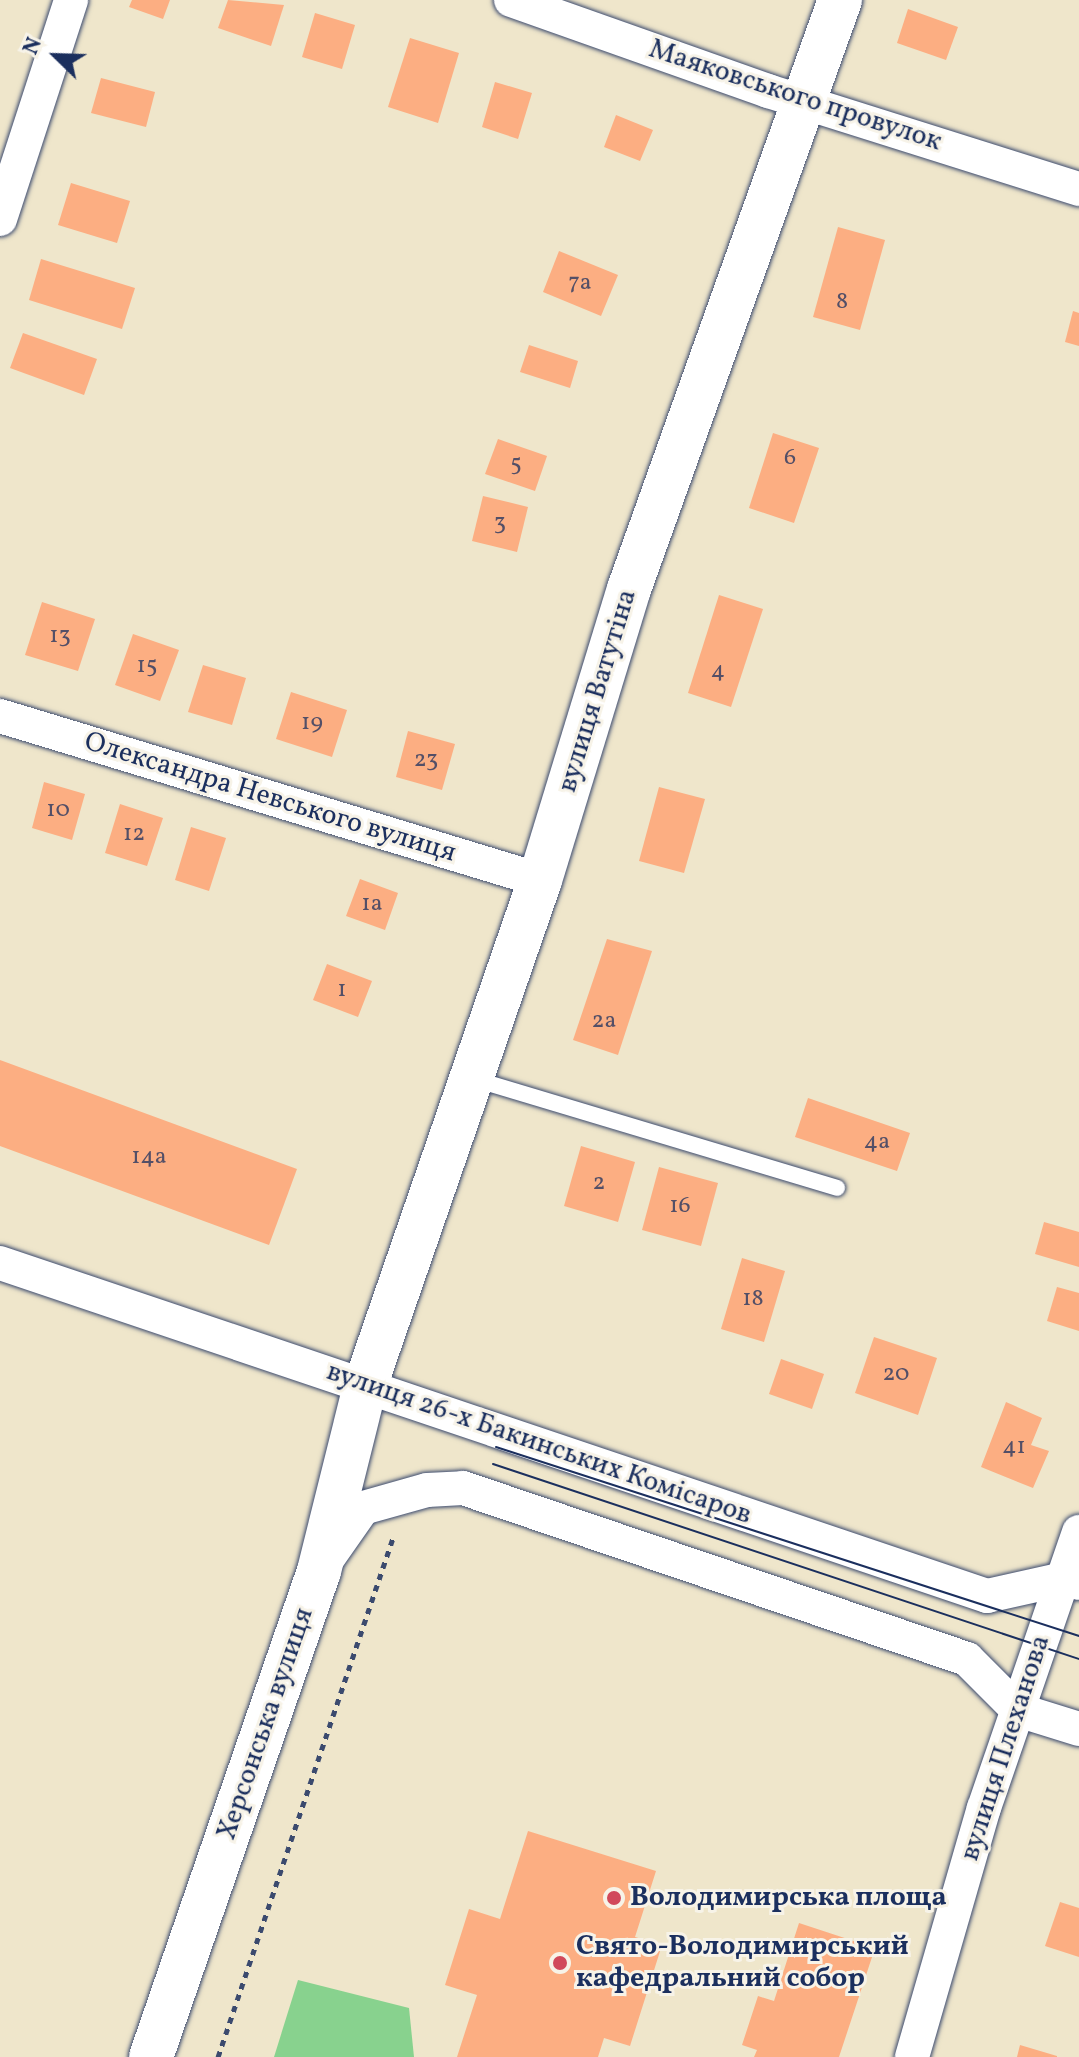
<!DOCTYPE html>
<html>
<head>
<meta charset="utf-8">
<style>
	body { margin:0 }
	#map { position:relative; width:1079px; height:2057px; overflow:hidden; background:#efe6cb; font-family:Vollkorn,serif }
	div>[style] { position:absolute }
	[style*='--x'] { left:calc(var(--x)*1px); top:calc(var(--y)*1px); width:calc(var(--w)*1px); rotate:calc(var(--a)*1deg) }
	.green>* { inset:0; background:#88d28e }
	.building>* { inset:0; background:#fcae82 }
	.path>* { height:5px; margin-top:-2.5px; transform-origin:0; background:repeating-linear-gradient(90deg,#3b4a6e 0 6px,transparent 0 12px) }
	.roads { filter:drop-shadow(0 0 2px #3b4a6e) drop-shadow(0 0 2px #3b4a6e) }
	.lane>* { height:16px; margin:-8px; padding:0 8px; transform-origin:8px; border-radius:8px; background:#fff }
	.street>* { height:34px; margin:-17px; padding:0 17px; transform-origin:17px; border-radius:17px; background:#fff }
	.secondary>* { height:44px; margin:-22px; padding:0 22px; transform-origin:22px; border-radius:22px; background:#fff }
	.tram>* { height:2px; margin:-1px; padding:0 1px; transform-origin:1px; border-radius:1px; background:#1b2f5e }
	.dots>* { width:22px; height:22px; translate:-50% -50%; box-sizing:border-box; border:4px solid #f7f3e8; border-radius:50% }
	span { translate:-50% -50%; white-space:nowrap; text-align:center; line-height:1.15; -webkit-text-stroke:6px #f7f3e8; paint-order:stroke }
	.number-label { font-size:24px; color:#534f67 }
	.number-label span { -webkit-text-stroke-width:0 }
	.street-label { font-size:28px; color:#1b2f5e }
	.poi-label { font-size:28px; color:#1b2f5e; font-weight:700 }
	.left { translate:0 -50%; text-align:left }
	.north { position:absolute; left:16px; top:16px; width:80px; height:80px; -webkit-text-stroke:6px #f7f3e8; paint-order:stroke; rotate:293deg; font-size:22px; font-weight:700; line-height:32px; text-align:center; color:#1b2f5e }
	.north::after { content:''; display:block; margin:auto; width:28px; height:36px; background:#1b2f5e; clip-path:polygon(50% 0,100% 100%,50% 72%,0 100%) }
</style>
</head>
<body>
<div id="map">
	<div class="green">
		<i style="clip-path:polygon(298px 1980px,409px 2008px,414px 2057px,274px 2057px)"></i>
	</div>
	<div class="building">
		<i style="clip-path:polygon(132px 0,170px 0,163px 19px,129px 7px)"></i>
		<i style="clip-path:polygon(228px 0,284px 5px,271px 46px,218px 28px)"></i>
		<i style="clip-path:polygon(908px 9px,958px 27px,946px 60px,897px 43px)"></i>
		<i style="clip-path:polygon(315px 13px,355px 25px,342px 69px,302px 57px)"></i>
		<i style="clip-path:polygon(410px 38px,459px 53px,438px 123px,388px 107px)"></i>
		<i style="clip-path:polygon(101px 78px,155px 92px,146px 127px,91px 113px)"></i>
		<i style="clip-path:polygon(495px 82px,532px 93px,518px 139px,482px 127px)"></i>
		<i style="clip-path:polygon(616px 115px,653px 130px,640px 161px,604px 147px)"></i>
		<i style="clip-path:polygon(71px 183px,130px 201px,117px 243px,58px 225px)"></i>
		<i style="clip-path:polygon(838px 227px,885px 240px,860px 330px,813px 317px)"></i>
		<i style="clip-path:polygon(559px 251px,618px 275px,601px 316px,543px 292px)"></i>
		<i style="clip-path:polygon(41px 259px,135px 288px,122px 329px,29px 300px)"></i>
		<i style="clip-path:polygon(1073px 311px,1079px 313px,1079px 346px,1065px 342px)"></i>
		<i style="clip-path:polygon(23px 333px,97px 359px,84px 395px,10px 368px)"></i>
		<i style="clip-path:polygon(529px 345px,578px 361px,570px 388px,520px 372px)"></i>
		<i style="clip-path:polygon(773px 433px,819px 448px,794px 523px,749px 508px)"></i>
		<i style="clip-path:polygon(498px 439px,547px 456px,535px 491px,485px 474px)"></i>
		<i style="clip-path:polygon(483px 496px,528px 507px,517px 552px,472px 541px)"></i>
		<i style="clip-path:polygon(719px 595px,763px 609px,731px 707px,688px 693px)"></i>
		<i style="clip-path:polygon(42px 602px,95px 619px,78px 671px,25px 655px)"></i>
		<i style="clip-path:polygon(133px 634px,179px 650px,160px 701px,115px 685px)"></i>
		<i style="clip-path:polygon(203px 665px,246px 678px,232px 725px,188px 712px)"></i>
		<i style="clip-path:polygon(291px 692px,347px 710px,332px 757px,276px 739px)"></i>
		<i style="clip-path:polygon(408px 731px,455px 744px,442px 790px,396px 777px)"></i>
		<i style="clip-path:polygon(44px 782px,85px 794px,72px 840px,32px 828px)"></i>
		<i style="clip-path:polygon(659px 787px,705px 799px,684px 873px,639px 861px)"></i>
		<i style="clip-path:polygon(120px 804px,163px 818px,147px 866px,105px 853px)"></i>
		<i style="clip-path:polygon(191px 827px,226px 838px,209px 891px,175px 880px)"></i>
		<i style="clip-path:polygon(360px 879px,398px 893px,385px 930px,346px 916px)"></i>
		<i style="clip-path:polygon(607px 939px,652px 951px,618px 1055px,573px 1040px)"></i>
		<i style="clip-path:polygon(327px 964px,372px 981px,358px 1017px,313px 1000px)"></i>
		<i style="clip-path:polygon(0 1060px,297px 1169px,269px 1245px,0 1146px)"></i>
		<i style="clip-path:polygon(808px 1098px,910px 1133px,897px 1171px,795px 1137px)"></i>
		<i style="clip-path:polygon(581px 1146px,635px 1162px,618px 1222px,564px 1206px)"></i>
		<i style="clip-path:polygon(659px 1167px,718px 1183px,701px 1246px,642px 1230px)"></i>
		<i style="clip-path:polygon(1044px 1222px,1079px 1232px,1079px 1267px,1035px 1254px)"></i>
		<i style="clip-path:polygon(742px 1258px,785px 1271px,764px 1342px,721px 1329px)"></i>
		<i style="clip-path:polygon(1057px 1287px,1079px 1293px,1079px 1331px,1047px 1321px)"></i>
		<i style="clip-path:polygon(874px 1337px,937px 1358px,918px 1415px,855px 1393px)"></i>
		<i style="clip-path:polygon(781px 1359px,824px 1374px,812px 1409px,769px 1394px)"></i>
		<i style="clip-path:polygon(1006px 1402px,1042px 1418px,1031px 1445px,1049px 1451px,1033px 1488px,981px 1467px)"></i>
		<i style="clip-path:polygon(528px 1831px,656px 1871px,635px 1937px,662px 1945px,630px 2046px,604px 2038px,598px 2057px,457px 2057px,477px 1995px,445px 1985px,469px 1909px,500px 1919px)"></i>
		<i style="clip-path:polygon(1060px 1902px,1079px 1908px,1079px 1957px,1045px 1946px)"></i>
		<i style="clip-path:polygon(799px 1923px,875px 1948px,839px 2057px,754px 2057px,757px 2050px,742px 2045px,758px 1996px,774px 2001px)"></i>
		<i style="clip-path:polygon(1020px 2045px,1057px 2056px,1057px 2057px,1017px 2057px)"></i>
	</div>
	<div class="path">
		<i style="--x:218;--y:2057;--w:551;--a:-71.37"></i>
	</div>
	<div class="roads">
		<div class="lane">
			<i style="--x:474;--y:1079;--w:379;--a:16.7"></i>
		</div>
		<div class="street">
			<i style="--x:511;--y:0;--w:273;--a:19.5"></i>
			<i style="--x:768;--y:91;--w:326;--a:17.5"></i>
			<i style="--x:0;--y:219;--w:230;--a:-72"></i>
			<i style="--x:0;--y:716;--w:564;--a:16.89"></i>
			<i style="--x:0;--y:1263;--w:1042;--a:18.64"></i>
			<i style="--x:987;--y:1596;--w:78;--a:-12.6"></i>
			<i style="--x:1063;--y:1579;--w:16;--a:14"></i>
			<i style="--x:328;--y:1558;--w:61;--a:-55"></i>
			<i style="--x:363;--y:1508;--w:66;--a:-15.7"></i>
			<i style="--x:427;--y:1490;--w:36;--a:-3"></i>
			<i style="--x:463;--y:1488;--w:532;--a:18.74"></i>
			<i style="--x:967;--y:1659;--w:72;--a:45"></i>
			<i style="--x:1018;--y:1710;--w:64;--a:17.3"></i>
			<i style="--x:912;--y:2057;--w:259;--a:-73.9"></i>
			<i style="--x:984;--y:1808;--w:292;--a:-71"></i>
		</div>
		<div class="secondary">
			<i style="--x:151;--y:2057;--w:514;--a:-70.93"></i>
			<i style="--x:319;--y:1571;--w:191;--a:-76"></i>
			<i style="--x:365;--y:1386;--w:535;--a:-70.92"></i>
			<i style="--x:540;--y:880;--w:304;--a:-73"></i>
			<i style="--x:629;--y:589;--w:626;--a:-70.29"></i>
		</div>
	</div>
	<div class="tram">
		<i style="--x:496;--y:1447;--w:613;--a:17.96"></i>
		<i style="--x:493;--y:1464;--w:618;--a:18.41"></i>
	</div>
	<div class="dots">
		<i style="left:614px;top:1898px;background:#d1495b"></i>
		<i style="left:560px;top:1963px;background:#d1495b"></i>
	</div>
	<div class="number-label">
		<span style="left:580px;top:284px">7а</span>
		<span style="left:842px;top:303px">8</span>
		<span style="left:790px;top:459px">6</span>
		<span style="left:516px;top:465px">5</span>
		<span style="left:500px;top:524px">3</span>
		<span style="left:60px;top:637px">13</span>
		<span style="left:147px;top:667px">15</span>
		<span style="left:718px;top:672px">4</span>
		<span style="left:312px;top:724px">19</span>
		<span style="left:426px;top:761px">23</span>
		<span style="left:58px;top:811px">10</span>
		<span style="left:134px;top:835px">12</span>
		<span style="left:372px;top:905px">1а</span>
		<span style="left:342px;top:991px">1</span>
		<span style="left:604px;top:1022px">2а</span>
		<span style="left:877px;top:1143px">4а</span>
		<span style="left:149px;top:1158px">14а</span>
		<span style="left:599px;top:1184px">2</span>
		<span style="left:680px;top:1207px">16</span>
		<span style="left:753px;top:1300px">18</span>
		<span style="left:896px;top:1375px">20</span>
		<span style="left:1014px;top:1448px">41</span>
	</div>
	<div class="street-label">
		<span style="left:795px;top:96px;rotate:18deg">Маяковського провулок</span>
		<span style="left:598px;top:691px;rotate:-73deg">вулиця Ватутіна</span>
		<span style="left:270px;top:798px;rotate:17deg">Олександра Невського вулиця</span>
		<span style="left:539px;top:1444px;rotate:19deg">вулиця 26-х Бакинських Комісаров</span>
		<span style="left:266px;top:1724px;rotate:-71deg">Херсонська вулиця</span>
		<span style="left:1006px;top:1748px;rotate:-72deg">вулиця Плеханова</span>
	</div>
	<div class="poi-label">
		<span class="left" style="left:630px;top:1898px">Володимирська площа</span>
		<span class="left" style="left:576px;top:1963px">Свято-Володимирський<br>кафедральний собор</span>
	</div>
	<div class="north">N</div>
</div>
</body>
</html>
